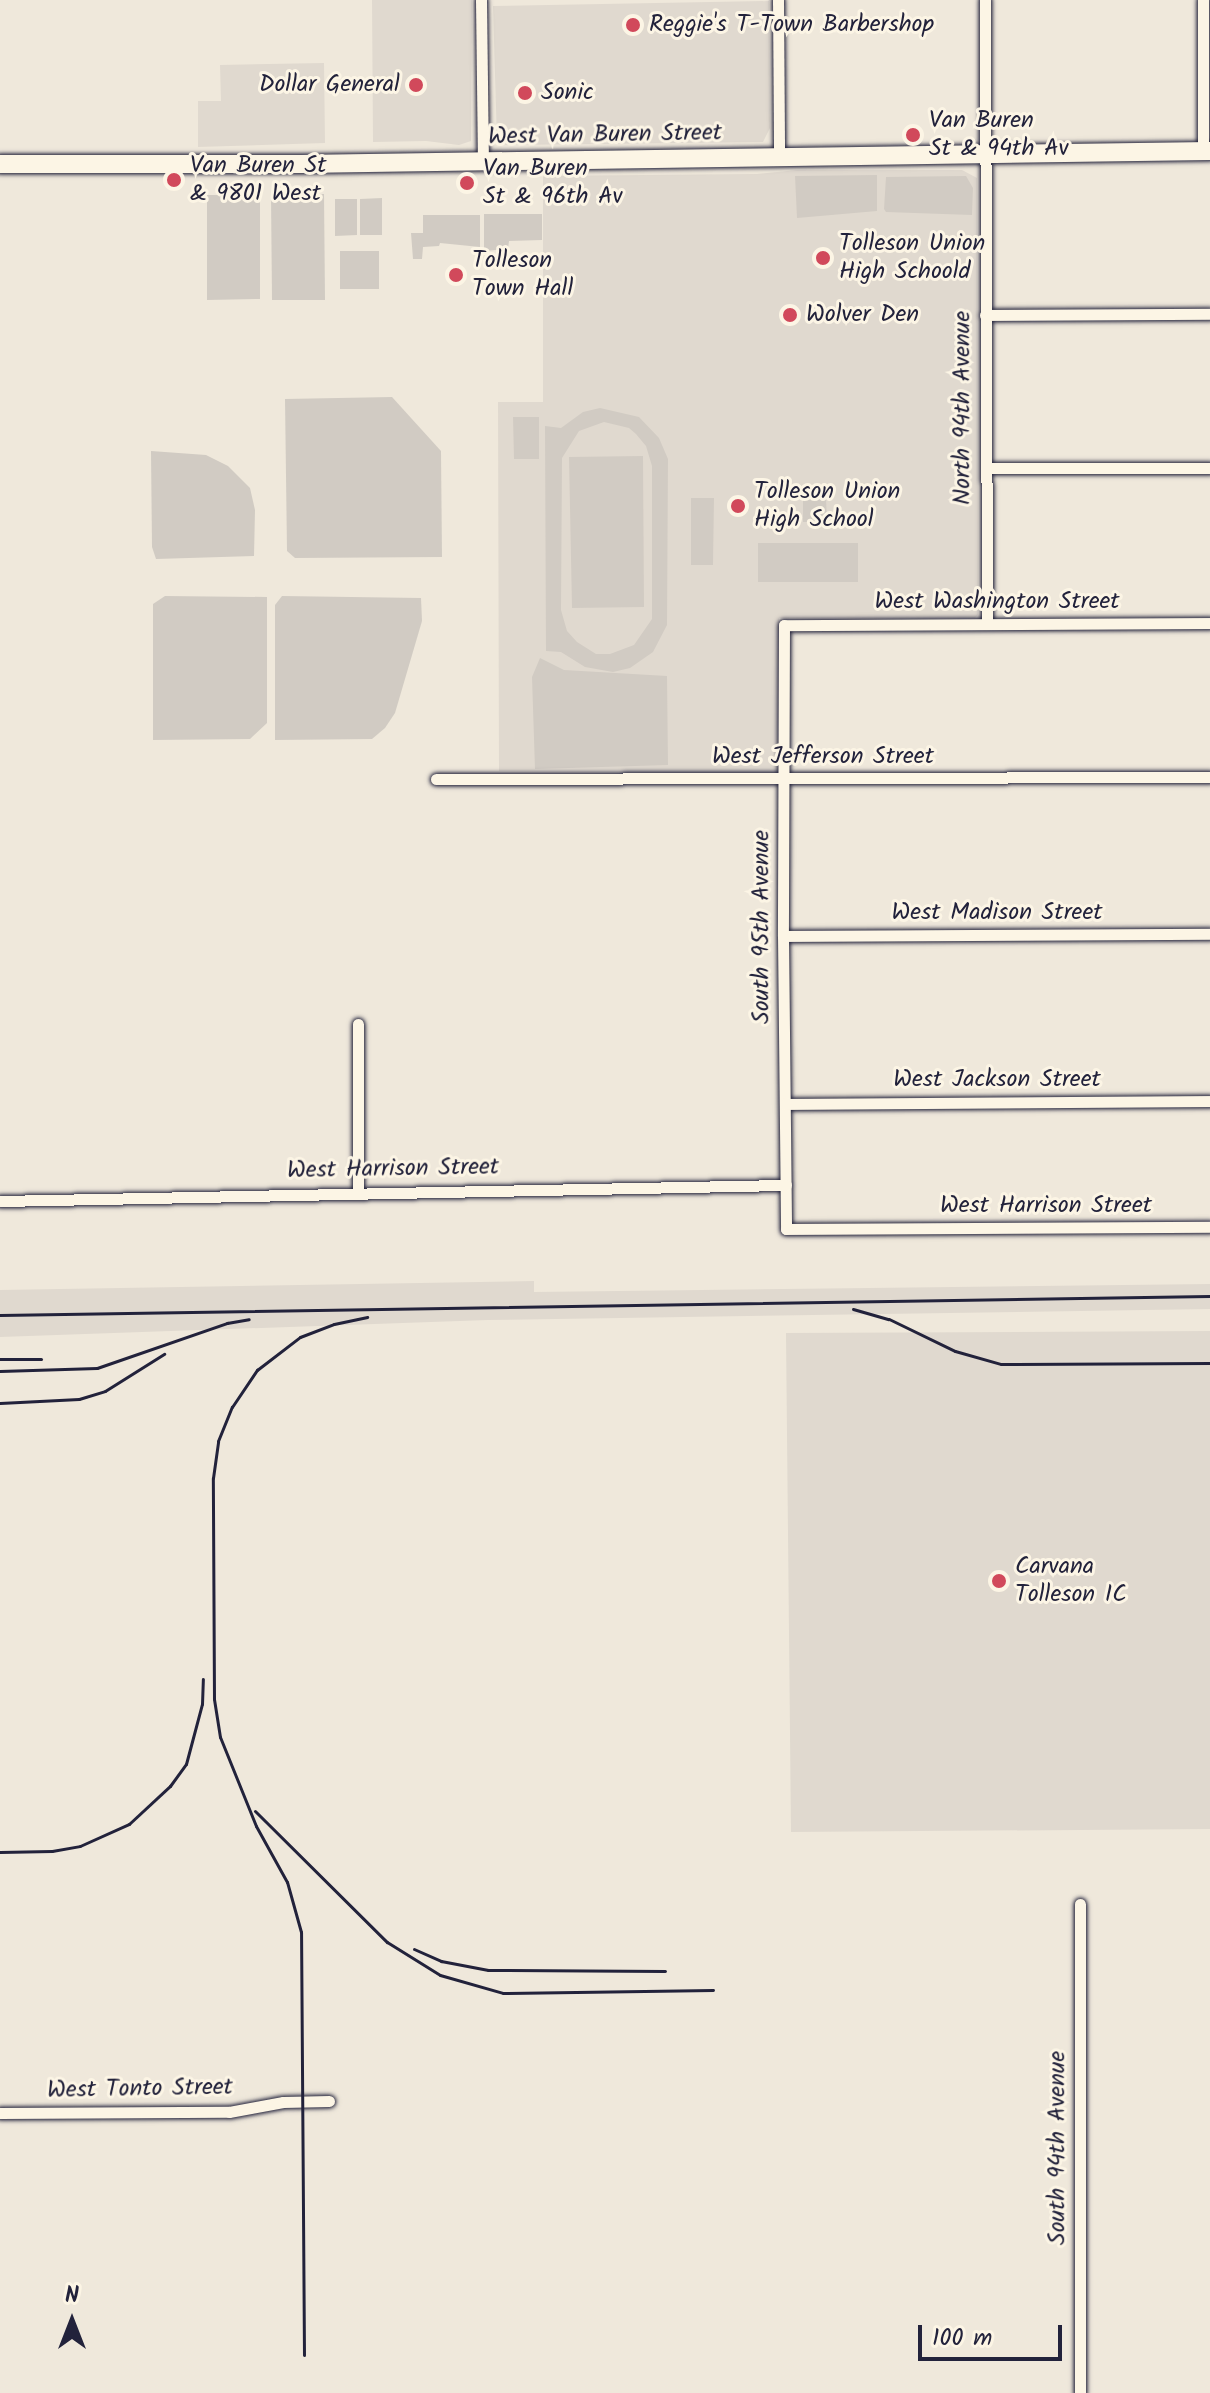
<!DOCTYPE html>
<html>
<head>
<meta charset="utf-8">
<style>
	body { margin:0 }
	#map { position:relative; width:1210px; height:2393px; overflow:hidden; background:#efe8db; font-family:Kalam,sans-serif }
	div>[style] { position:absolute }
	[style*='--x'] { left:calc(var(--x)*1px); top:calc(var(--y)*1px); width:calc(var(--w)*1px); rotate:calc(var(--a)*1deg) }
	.built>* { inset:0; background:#e0d9cf }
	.green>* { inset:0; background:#d1cbc3 }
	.roads { filter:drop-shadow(0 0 2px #22223b) drop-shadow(0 0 2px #22223b) }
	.street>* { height:11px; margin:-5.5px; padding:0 5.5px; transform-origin:5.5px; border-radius:5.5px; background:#fcf5e5 }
	.primary>* { height:18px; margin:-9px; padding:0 9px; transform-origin:9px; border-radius:9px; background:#fcf5e5 }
	.rail>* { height:3px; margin:-1.5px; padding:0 1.5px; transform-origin:1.5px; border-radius:1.5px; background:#22223b }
	.dots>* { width:22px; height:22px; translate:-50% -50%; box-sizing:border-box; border:4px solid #fcf5e5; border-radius:50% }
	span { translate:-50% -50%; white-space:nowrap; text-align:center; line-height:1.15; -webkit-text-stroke:6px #fcf5e5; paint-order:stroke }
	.poi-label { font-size:24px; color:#22223b }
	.left { translate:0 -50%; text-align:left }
	.right { translate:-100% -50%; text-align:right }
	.street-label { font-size:24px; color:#22223b }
	.north { position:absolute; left:32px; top:2281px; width:80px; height:80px; -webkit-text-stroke:6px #fcf5e5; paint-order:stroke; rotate:0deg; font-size:22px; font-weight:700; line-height:32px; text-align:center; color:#22223b }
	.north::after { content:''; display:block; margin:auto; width:28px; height:36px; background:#22223b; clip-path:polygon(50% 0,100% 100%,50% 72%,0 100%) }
	.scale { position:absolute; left:918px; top:2325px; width:144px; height:36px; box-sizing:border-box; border:4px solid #22223b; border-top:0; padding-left:10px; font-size:24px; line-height:28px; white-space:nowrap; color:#22223b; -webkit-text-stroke:6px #fcf5e5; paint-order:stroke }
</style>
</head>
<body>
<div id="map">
	<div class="built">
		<i style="clip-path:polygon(372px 0,472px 0,471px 141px,459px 145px,426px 141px,373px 142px)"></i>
		<i style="clip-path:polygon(769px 1px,770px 128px,763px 142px,506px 145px,497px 140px,493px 6px)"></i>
		<i style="clip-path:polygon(324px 63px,325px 143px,198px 147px,198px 101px,221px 101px,220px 65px)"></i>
		<i style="clip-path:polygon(797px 170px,962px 170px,977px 178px,978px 615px,975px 618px,779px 618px,780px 765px,775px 774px,499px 771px,498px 402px,543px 402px,543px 176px,757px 174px)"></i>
		<i style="clip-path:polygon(534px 1281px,534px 1292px,1210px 1284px,1210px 1309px,488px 1320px,0 1337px,0 1290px)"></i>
		<i style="clip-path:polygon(1210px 1331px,1210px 1829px,791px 1832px,786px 1333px)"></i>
	</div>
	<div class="green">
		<i style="clip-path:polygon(877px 175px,877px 211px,797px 218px,795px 176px)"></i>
		<i style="clip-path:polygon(966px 176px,973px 188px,972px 215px,886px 212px,884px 209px,886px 177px)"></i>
		<i style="clip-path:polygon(324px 194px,325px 300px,272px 300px,271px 195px)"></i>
		<i style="clip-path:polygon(207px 195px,260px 195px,260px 299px,207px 300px)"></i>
		<i style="clip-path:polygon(382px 198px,382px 235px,360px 235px,360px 199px)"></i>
		<i style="clip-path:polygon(335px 199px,357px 199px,357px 235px,335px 236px)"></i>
		<i style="clip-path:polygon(484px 214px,542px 214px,542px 240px,509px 241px,508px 249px,484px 251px)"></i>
		<i style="clip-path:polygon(423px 215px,480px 215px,480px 247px,440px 243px,439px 246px,423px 247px,422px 259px,413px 259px,411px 233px,423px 233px)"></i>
		<i style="clip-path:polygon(340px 251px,379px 251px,379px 289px,340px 289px)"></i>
		<i style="clip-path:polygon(392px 397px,441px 451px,442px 557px,295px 558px,287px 551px,285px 399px)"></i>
		<i style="clip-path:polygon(evenodd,600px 408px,639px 417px,659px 438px,668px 459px,667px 625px,653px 652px,630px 668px,613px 672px,585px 667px,561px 652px,546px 651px,545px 426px,561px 428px,583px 412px,600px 408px,604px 422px,629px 428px,636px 434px,646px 446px,652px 466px,652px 619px,634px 645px,610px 654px,596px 654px,577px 642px,567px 631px,561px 610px,562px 458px,579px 431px,604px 422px)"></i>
		<i style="clip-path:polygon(513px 417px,539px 417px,539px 459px,514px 459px)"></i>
		<i style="clip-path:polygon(151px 451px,206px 455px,228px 466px,250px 488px,255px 510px,254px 556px,156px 559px,152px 547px)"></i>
		<i style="clip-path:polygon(643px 456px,644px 607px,572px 608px,569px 457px)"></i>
		<i style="clip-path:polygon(691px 498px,714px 498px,713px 565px,691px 565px)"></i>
		<i style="clip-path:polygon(803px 498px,826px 498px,827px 522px,803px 522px)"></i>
		<i style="clip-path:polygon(758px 543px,858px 543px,858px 582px,758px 582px)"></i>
		<i style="clip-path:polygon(165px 596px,267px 597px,267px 723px,250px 739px,153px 740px,153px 604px)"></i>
		<i style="clip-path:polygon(282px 596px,421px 598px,422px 621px,395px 713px,385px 728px,372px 739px,275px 740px,275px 605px)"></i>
		<i style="clip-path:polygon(540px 658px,564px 670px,667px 676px,668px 765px,535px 769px,532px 677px)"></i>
	</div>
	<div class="roads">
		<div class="street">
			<i style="--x:481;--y:0;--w:160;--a:89.3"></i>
			<i style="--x:778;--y:0;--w:155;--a:89.6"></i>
			<i style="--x:985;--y:0;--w:624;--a:89.82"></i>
			<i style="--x:1203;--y:0;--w:151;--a:90"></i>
			<i style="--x:985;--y:315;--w:225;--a:-0.3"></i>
			<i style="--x:986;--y:468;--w:224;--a:0"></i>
			<i style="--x:1210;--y:623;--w:426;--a:179.7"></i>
			<i style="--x:784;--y:625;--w:311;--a:90.2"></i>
			<i style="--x:783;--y:936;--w:293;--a:89.4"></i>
			<i style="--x:786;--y:1229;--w:424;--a:-0.3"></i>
			<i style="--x:436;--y:779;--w:774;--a:-0.15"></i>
			<i style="--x:783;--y:936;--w:427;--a:-0.3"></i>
			<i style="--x:358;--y:1024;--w:168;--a:90"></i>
			<i style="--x:785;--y:1104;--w:425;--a:-0.4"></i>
			<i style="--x:0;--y:1201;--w:786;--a:-1.17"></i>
			<i style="--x:1080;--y:1904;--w:489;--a:90"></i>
			<i style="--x:0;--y:2113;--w:229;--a:-0.3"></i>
			<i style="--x:229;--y:2112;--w:55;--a:-10.5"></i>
			<i style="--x:283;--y:2102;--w:46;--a:-1.2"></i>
		</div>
		<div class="primary">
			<i style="--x:0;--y:164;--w:301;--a:0"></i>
			<i style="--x:301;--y:164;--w:909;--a:-0.82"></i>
		</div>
	</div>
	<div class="rail">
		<i style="--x:853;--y:1309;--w:37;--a:16"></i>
		<i style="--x:889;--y:1319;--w:73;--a:25.9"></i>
		<i style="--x:955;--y:1351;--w:48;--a:15.8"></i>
		<i style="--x:1001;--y:1364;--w:209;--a:-0.3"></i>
		<i style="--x:0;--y:1315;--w:1210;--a:-0.9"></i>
		<i style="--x:0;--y:1359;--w:41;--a:0"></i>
		<i style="--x:0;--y:1371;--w:97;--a:-1.8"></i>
		<i style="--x:97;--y:1368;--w:138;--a:-19.1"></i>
		<i style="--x:227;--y:1323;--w:22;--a:-10"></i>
		<i style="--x:0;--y:1403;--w:79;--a:-2.9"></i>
		<i style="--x:79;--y:1399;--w:27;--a:-17"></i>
		<i style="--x:105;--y:1391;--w:70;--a:-32.1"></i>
		<i style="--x:255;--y:1811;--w:186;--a:44.8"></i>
		<i style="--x:387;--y:1942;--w:62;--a:31.9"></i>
		<i style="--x:440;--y:1975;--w:66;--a:15.9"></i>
		<i style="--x:503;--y:1993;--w:210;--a:-0.8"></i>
		<i style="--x:0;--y:1852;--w:52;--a:-1.1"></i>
		<i style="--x:52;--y:1851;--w:28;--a:-10"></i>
		<i style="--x:80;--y:1846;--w:54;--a:-24.2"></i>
		<i style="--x:129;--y:1824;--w:56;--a:-42.8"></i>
		<i style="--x:170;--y:1786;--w:27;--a:-54"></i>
		<i style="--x:186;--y:1764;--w:62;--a:-75.1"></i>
		<i style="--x:202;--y:1704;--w:25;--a:-88"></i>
		<i style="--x:414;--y:1949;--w:30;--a:24"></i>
		<i style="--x:441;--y:1961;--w:48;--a:10.8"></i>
		<i style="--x:488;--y:1970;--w:177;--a:0.3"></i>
		<i style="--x:304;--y:2355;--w:423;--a:-90.4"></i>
		<i style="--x:301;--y:1932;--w:52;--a:-105.6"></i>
		<i style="--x:287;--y:1882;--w:64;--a:-119"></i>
		<i style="--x:256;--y:1826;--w:96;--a:-112"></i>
		<i style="--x:220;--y:1737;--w:38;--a:-99"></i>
		<i style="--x:214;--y:1699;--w:221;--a:-90.3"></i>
		<i style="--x:213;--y:1478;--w:37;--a:-82"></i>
		<i style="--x:218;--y:1441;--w:37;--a:-68"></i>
		<i style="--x:232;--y:1407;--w:45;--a:-56"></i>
		<i style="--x:257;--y:1370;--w:54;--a:-37.5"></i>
		<i style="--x:300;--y:1337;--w:36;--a:-21"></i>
		<i style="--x:334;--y:1324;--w:34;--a:-12"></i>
	</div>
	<div class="dots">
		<i style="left:633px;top:25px;background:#d1495b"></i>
		<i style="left:416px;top:85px;background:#d1495b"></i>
		<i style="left:525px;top:93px;background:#d1495b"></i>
		<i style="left:913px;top:135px;background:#d1495b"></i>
		<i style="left:174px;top:180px;background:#d1495b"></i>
		<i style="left:467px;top:183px;background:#d1495b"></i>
		<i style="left:823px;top:258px;background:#d1495b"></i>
		<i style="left:456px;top:275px;background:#d1495b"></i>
		<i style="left:790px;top:315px;background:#d1495b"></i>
		<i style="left:738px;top:506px;background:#d1495b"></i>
		<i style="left:999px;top:1581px;background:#d1495b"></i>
	</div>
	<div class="poi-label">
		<span class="left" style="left:649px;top:25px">Reggie's T-Town Barbershop</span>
		<span class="right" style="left:400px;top:85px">Dollar General</span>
		<span class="left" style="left:541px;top:93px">Sonic</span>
		<span class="left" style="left:929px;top:135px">Van Buren<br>St &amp; 94th Av</span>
		<span class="left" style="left:190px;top:180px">Van Buren St<br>&amp; 9801 West</span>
		<span class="left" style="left:483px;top:183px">Van Buren<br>St &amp; 96th Av</span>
		<span class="left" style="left:839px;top:258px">Tolleson Union<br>High Schoold</span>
		<span class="left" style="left:472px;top:275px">Tolleson<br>Town Hall</span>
		<span class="left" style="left:806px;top:315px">Wolver Den</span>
		<span class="left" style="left:754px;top:506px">Tolleson Union<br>High School</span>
		<span class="left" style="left:1015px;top:1581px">Carvana<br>Tolleson IC</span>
	</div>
	<div class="street-label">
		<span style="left:605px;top:135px;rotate:-1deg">West Van Buren Street</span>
		<span style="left:963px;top:408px;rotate:-90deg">North 94th Avenue</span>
		<span style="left:997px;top:602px">West Washington Street</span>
		<span style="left:823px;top:757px">West Jefferson Street</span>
		<span style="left:997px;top:913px">West Madison Street</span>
		<span style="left:762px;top:927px;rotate:-90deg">South 95th Avenue</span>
		<span style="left:997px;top:1080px">West Jackson Street</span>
		<span style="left:393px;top:1169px;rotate:-1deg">West Harrison Street</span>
		<span style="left:1046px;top:1206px">West Harrison Street</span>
		<span style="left:140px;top:2089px;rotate:-1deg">West Tonto Street</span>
		<span style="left:1058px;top:2148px;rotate:-90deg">South 94th Avenue</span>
	</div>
	<div class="north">N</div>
	<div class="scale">100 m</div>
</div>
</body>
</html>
